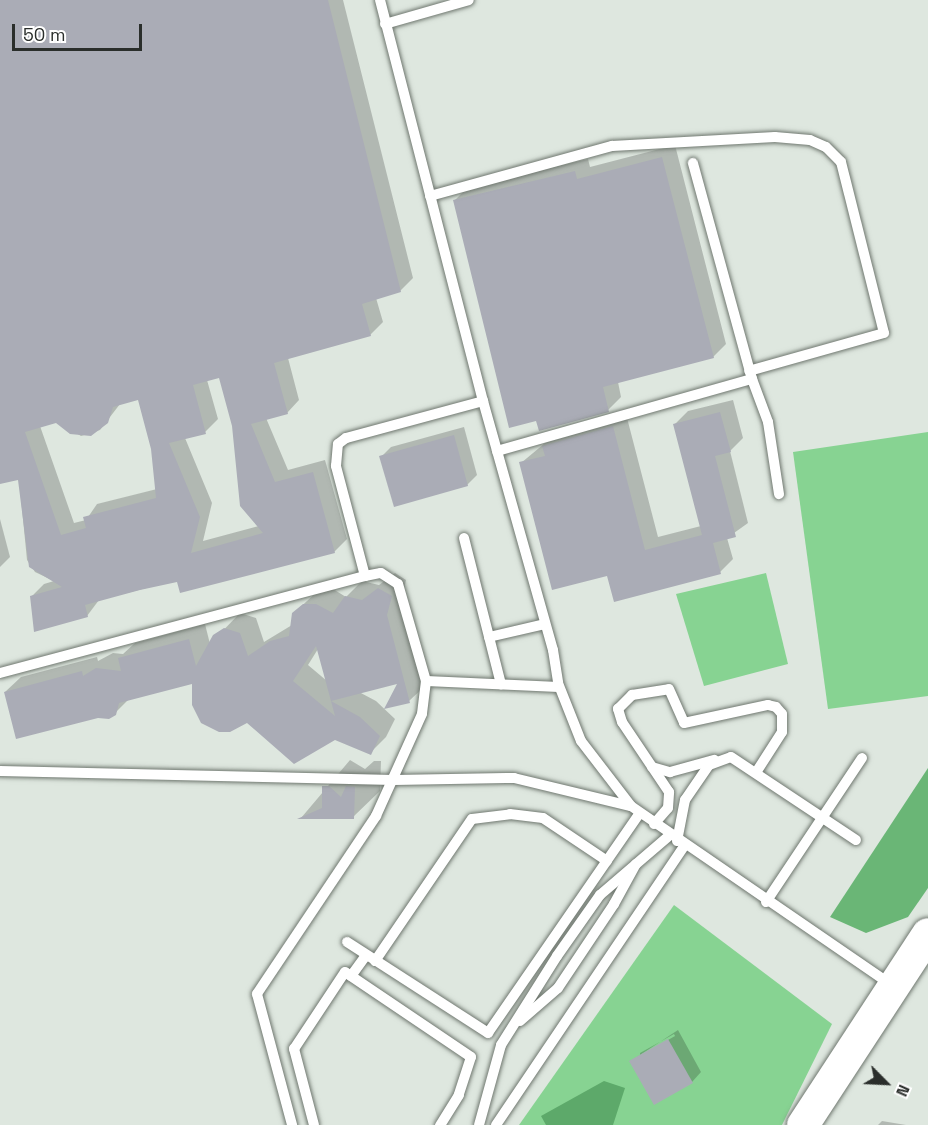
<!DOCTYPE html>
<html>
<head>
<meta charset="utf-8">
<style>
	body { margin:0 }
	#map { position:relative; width:928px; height:1125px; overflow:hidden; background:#dee7df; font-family:"Space Grotesk",sans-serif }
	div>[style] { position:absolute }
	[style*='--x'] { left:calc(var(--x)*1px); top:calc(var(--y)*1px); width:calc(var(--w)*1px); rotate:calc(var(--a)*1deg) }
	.green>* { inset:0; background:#87d392 }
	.forest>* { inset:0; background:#6ab676 }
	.water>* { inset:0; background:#5da96a }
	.shadow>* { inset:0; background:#0003 }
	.building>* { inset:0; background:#aaacb6 }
	.roads { filter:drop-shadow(0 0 2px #6f776f) drop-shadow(0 0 2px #6f776f) }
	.lane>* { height:10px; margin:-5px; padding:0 5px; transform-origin:5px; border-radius:5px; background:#fff }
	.primary>* { height:32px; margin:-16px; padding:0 16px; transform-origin:16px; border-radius:16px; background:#fff }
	span { translate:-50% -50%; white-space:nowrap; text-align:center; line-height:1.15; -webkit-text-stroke:5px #fff; paint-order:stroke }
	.north { position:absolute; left:856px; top:1053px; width:60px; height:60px; -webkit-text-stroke:4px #fff; paint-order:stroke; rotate:114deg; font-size:16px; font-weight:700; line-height:24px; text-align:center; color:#2a2e2b }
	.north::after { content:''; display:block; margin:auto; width:21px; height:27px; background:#2a2e2b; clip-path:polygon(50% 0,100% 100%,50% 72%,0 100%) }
	.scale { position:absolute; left:12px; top:24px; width:130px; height:27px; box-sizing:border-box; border:3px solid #2a2e2b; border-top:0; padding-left:8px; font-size:18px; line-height:21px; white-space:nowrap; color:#2a2e2b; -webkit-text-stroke:4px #fff; paint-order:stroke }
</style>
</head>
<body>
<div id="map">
	<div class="green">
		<i style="clip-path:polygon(928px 432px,928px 696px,828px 709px,793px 452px)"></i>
		<i style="clip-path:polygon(766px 573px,788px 664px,704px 686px,676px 594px)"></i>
		<i style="clip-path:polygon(674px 905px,832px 1024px,782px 1125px,519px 1125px)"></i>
	</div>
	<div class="forest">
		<i style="clip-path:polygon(928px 768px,928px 888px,908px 917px,866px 933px,830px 917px)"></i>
	</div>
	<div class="water">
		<i style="clip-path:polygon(604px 1081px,625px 1088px,613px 1125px,546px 1125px,541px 1116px)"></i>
	</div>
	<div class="shadow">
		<i style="clip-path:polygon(evenodd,0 0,343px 0,413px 278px,400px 291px,376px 298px,383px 322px,370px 335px,288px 358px,299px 400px,287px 413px,266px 418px,288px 470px,325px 460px,347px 539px,334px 552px,178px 580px,99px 600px,87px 616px,31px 597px,44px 584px,54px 581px,35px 572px,27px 560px,19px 478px,0 483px,0 0,220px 376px,259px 526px,203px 541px,212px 503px,185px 438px,205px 432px,218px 419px,207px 380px,220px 376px,0 0,139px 399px,153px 448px,157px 489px,97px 504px,86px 520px,74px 523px,40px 426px,57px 421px,81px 436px,100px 430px,120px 404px,139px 399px)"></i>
		<i style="clip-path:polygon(675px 145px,726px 344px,713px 357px,618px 382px,621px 397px,608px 410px,455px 200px,468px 187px,588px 159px,590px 167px)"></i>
		<i style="clip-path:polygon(733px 400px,743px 438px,730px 451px,748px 523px,727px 538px,733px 559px,720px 572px,608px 574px,521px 463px,557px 433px,626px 414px,658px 537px,701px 526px,675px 424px,688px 411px)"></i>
		<i style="clip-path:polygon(464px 427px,477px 475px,467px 485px,381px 457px,391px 447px)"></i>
		<i style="clip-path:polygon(0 519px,10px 557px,0 567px)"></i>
		<i style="clip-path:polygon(evenodd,395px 573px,406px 580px,402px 598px,425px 686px,409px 701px,400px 681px,359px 692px,376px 701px,395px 719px,386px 737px,370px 753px,334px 738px,247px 721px,193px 682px,128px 700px,112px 716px,5px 692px,21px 677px,97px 657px,98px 661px,113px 653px,123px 654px,135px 643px,205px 624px,210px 644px,240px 613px,256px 618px,264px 642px,292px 625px,294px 613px,320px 589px,333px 589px,346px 597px,362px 581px,379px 585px,395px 573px,318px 649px,327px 681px,308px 665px,318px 649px)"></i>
		<i style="clip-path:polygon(350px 760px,365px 769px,374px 761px,381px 761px,380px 791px,353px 817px,301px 818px)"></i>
		<i style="clip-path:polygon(evenodd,678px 1030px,701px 1072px,692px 1082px,631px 1061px,678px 1030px,674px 1034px,675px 1036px,640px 1056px,640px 1053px,674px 1034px)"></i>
		<i style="clip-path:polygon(882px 1121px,906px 1125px,878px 1125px)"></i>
	</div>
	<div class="building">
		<i style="clip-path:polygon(evenodd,0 0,328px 0,401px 292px,362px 304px,371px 336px,274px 363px,288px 414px,251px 424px,275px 482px,313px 472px,335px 553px,180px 593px,177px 582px,140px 590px,85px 605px,88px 617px,34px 632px,30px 596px,62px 587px,29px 567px,18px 480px,0 484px,0 0,219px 378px,232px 426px,240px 506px,263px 533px,191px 553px,200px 517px,169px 443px,206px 434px,193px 385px,219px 378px,0 0,138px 400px,151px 449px,156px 498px,83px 517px,86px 528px,61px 535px,25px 432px,56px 423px,70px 434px,91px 436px,108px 423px,113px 407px,138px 400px)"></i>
		<i style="clip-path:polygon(662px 157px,714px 358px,603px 387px,609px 412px,539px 431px,536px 421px,509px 428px,453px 200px,575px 171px,577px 179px)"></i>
		<i style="clip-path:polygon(720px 412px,731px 452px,715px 456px,736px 537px,713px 543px,721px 574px,614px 602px,607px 576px,552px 590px,519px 462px,545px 456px,542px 446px,613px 426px,645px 550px,702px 535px,673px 424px)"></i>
		<i style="clip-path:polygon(454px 435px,468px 486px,394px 507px,379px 456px)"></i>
		<i style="clip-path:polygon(evenodd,378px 588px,392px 596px,387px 615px,410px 703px,384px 709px,397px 684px,331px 701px,360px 717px,380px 736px,371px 755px,335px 740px,294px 764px,247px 723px,230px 732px,219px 732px,201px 723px,192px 705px,192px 684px,119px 703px,116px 715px,109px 719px,98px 718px,16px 739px,4px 692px,82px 671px,83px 676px,96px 668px,121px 671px,118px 658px,189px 639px,196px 666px,213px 635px,224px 628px,240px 633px,248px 656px,270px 641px,289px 636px,292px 613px,303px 604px,316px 604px,333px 613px,345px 596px,362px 600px,378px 588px,316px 646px,331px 701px,335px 716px,293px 681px,316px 646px)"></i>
		<i style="clip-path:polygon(322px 786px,329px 786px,341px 797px,346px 786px,355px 787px,354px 819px,297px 819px,322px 808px)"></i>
		<i style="clip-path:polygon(668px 1039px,693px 1083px,654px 1105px,629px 1061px)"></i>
	</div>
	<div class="roads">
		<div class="lane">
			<i style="--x:380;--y:0;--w:414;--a:75.6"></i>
			<i style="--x:483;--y:401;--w:259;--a:74.3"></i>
			<i style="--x:553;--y:650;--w:33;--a:81"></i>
			<i style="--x:558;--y:683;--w:62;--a:68.4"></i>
			<i style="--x:581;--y:741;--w:82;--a:52.4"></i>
			<i style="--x:631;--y:806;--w:316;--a:34.5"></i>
			<i style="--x:385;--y:24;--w:87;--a:-15.9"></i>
			<i style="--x:430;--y:196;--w:189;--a:-15.4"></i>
			<i style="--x:612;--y:146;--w:163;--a:-3.2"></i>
			<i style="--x:775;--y:137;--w:35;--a:5"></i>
			<i style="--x:810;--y:140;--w:17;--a:24"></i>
			<i style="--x:826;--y:147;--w:21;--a:45"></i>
			<i style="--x:841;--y:162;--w:176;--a:75.9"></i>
			<i style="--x:884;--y:333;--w:140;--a:164.3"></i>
			<i style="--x:752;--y:379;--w:46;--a:69.6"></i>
			<i style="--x:768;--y:422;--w:73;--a:81.3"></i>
			<i style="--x:497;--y:451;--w:265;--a:-15.8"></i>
			<i style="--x:752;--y:379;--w:224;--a:-105.3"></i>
			<i style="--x:464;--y:538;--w:151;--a:75.8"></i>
			<i style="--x:365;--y:576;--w:114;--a:-104.8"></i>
			<i style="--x:336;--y:466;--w:22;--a:-85"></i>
			<i style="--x:338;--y:444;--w:10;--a:-37"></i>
			<i style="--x:346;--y:438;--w:142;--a:-15.1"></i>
			<i style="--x:489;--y:637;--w:57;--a:-13.1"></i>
			<i style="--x:0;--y:673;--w:378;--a:-14.9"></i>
			<i style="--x:365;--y:576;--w:16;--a:-11"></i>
			<i style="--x:381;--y:573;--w:20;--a:33"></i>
			<i style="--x:398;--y:584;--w:101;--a:73.9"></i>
			<i style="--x:426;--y:681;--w:33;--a:97"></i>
			<i style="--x:422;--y:714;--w:112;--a:114.3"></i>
			<i style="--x:376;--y:816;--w:214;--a:123.8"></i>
			<i style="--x:257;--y:994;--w:136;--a:75"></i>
			<i style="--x:426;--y:681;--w:133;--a:2.6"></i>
			<i style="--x:652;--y:767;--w:19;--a:16"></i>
			<i style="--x:670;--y:772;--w:46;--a:-15.3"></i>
			<i style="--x:0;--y:771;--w:394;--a:1.3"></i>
			<i style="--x:394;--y:780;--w:120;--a:-1"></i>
			<i style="--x:514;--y:778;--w:120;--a:13.5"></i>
			<i style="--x:654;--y:824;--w:21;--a:-49"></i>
			<i style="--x:668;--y:808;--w:16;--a:-86"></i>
			<i style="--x:669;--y:792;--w:84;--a:-123.9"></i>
			<i style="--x:622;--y:722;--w:14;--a:-107"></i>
			<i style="--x:618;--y:709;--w:20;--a:-45"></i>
			<i style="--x:632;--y:695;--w:37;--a:-9"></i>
			<i style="--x:669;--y:689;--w:37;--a:66"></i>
			<i style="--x:684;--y:723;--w:86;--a:-12.1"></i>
			<i style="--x:768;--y:705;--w:8;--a:14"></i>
			<i style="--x:776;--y:707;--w:9;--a:49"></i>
			<i style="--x:782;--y:714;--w:18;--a:90"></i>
			<i style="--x:782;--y:732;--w:46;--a:122.7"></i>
			<i style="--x:677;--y:841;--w:42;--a:-79"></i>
			<i style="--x:685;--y:800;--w:42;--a:-55.6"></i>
			<i style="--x:709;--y:765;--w:23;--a:-20"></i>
			<i style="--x:731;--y:757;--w:150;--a:33.6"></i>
			<i style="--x:766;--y:902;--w:173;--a:-56.3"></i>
			<i style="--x:347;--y:942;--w:168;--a:32.8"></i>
			<i style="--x:488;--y:1033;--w:267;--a:-55.4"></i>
			<i style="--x:375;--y:961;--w:172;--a:-55.7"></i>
			<i style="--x:472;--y:819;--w:38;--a:-7"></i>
			<i style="--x:510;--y:814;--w:33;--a:7"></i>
			<i style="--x:543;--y:818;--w:77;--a:33.9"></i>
			<i style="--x:351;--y:976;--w:26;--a:-54"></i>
			<i style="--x:520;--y:1021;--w:50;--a:-41"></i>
			<i style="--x:558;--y:988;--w:101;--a:-56.3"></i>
			<i style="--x:614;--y:904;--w:46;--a:-61.2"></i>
			<i style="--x:314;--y:1125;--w:79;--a:-104.7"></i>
			<i style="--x:294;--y:1049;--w:92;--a:-56.5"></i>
			<i style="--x:345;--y:972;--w:152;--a:34"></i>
			<i style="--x:471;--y:1057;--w:40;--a:108"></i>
			<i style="--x:459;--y:1095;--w:36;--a:122"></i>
			<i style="--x:479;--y:1125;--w:83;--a:-74.6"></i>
			<i style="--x:501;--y:1045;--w:105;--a:-57.8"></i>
			<i style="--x:557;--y:956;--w:75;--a:-54.8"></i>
			<i style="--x:600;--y:895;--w:92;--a:-40.6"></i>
			<i style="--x:496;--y:1125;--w:336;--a:-56"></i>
		</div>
		<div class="primary">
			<i style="--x:803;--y:1125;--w:228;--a:-56.8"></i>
		</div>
	</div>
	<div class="north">N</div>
	<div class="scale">50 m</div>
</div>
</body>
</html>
